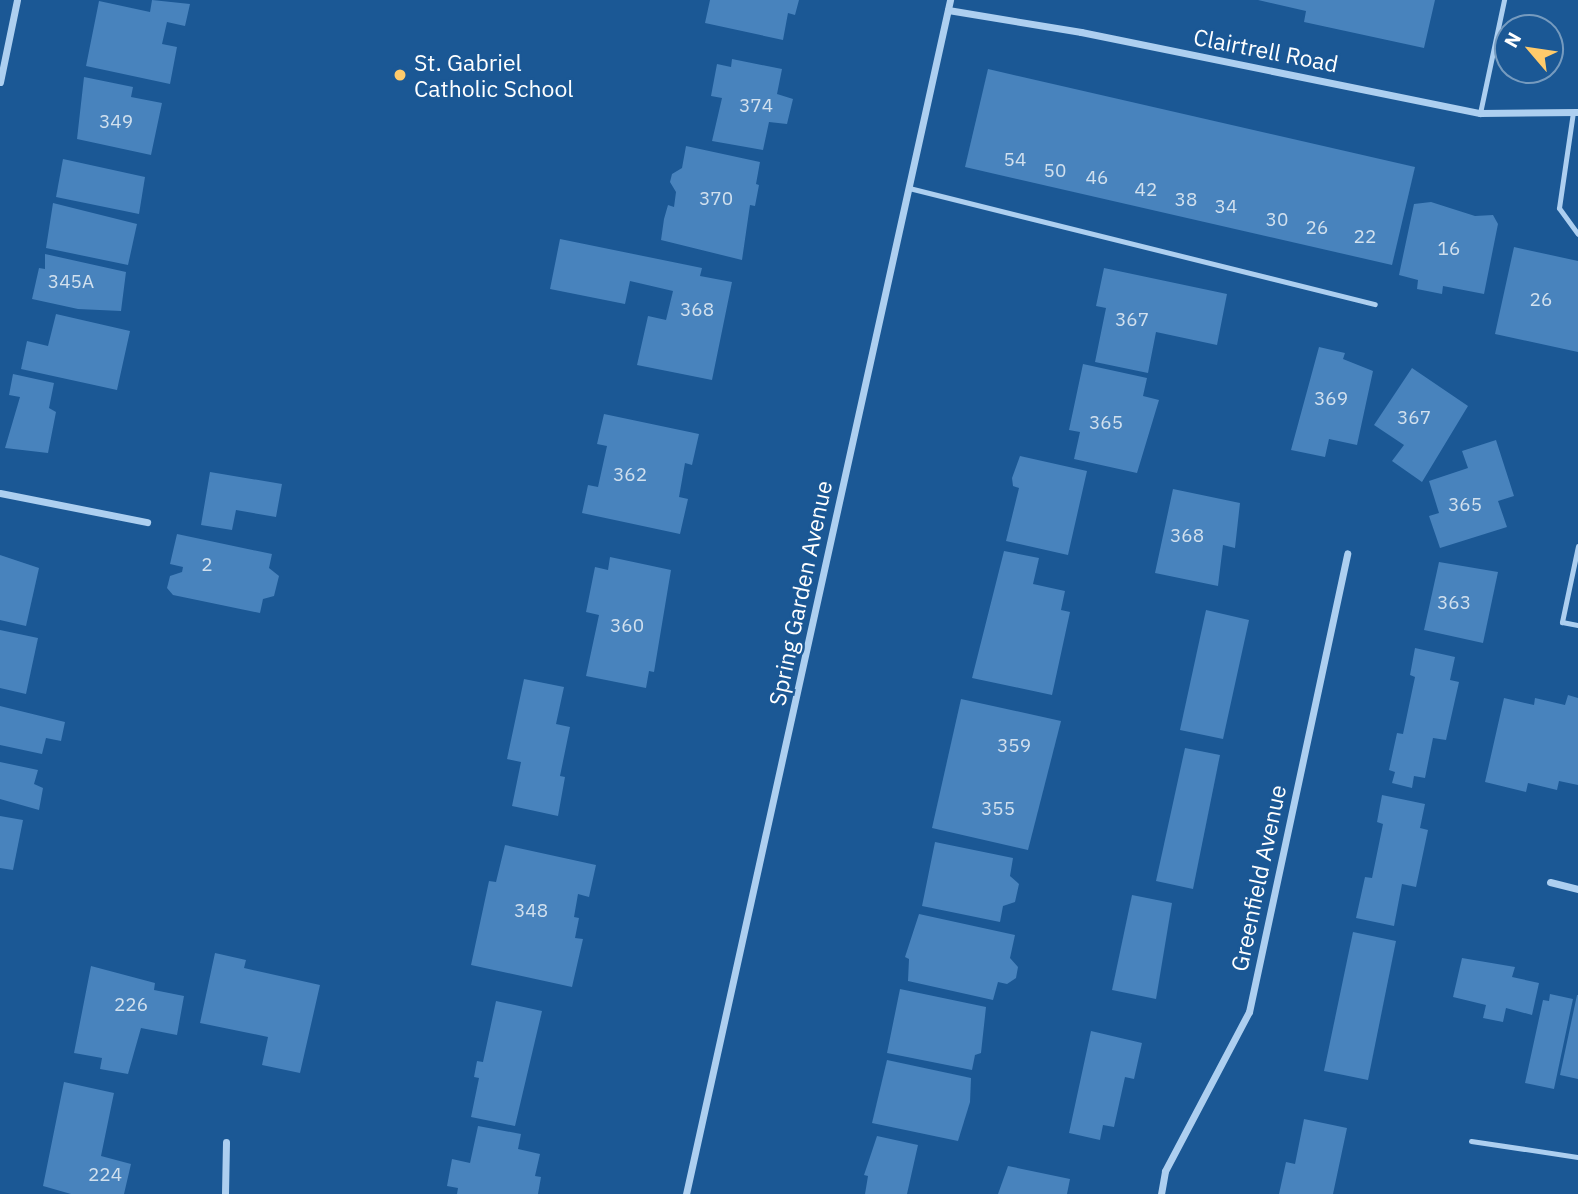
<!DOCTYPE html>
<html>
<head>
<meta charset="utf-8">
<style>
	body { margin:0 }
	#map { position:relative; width:1578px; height:1194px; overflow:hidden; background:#1b5895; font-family:"IBM Plex Sans",sans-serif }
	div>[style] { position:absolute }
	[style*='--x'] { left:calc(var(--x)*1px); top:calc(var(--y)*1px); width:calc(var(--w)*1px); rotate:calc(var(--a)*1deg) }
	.building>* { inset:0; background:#4883bd }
	.lane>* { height:5px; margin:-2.5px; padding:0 2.5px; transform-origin:2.5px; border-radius:2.5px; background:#adcff0 }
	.street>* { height:7px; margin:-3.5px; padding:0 3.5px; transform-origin:3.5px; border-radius:3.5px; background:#adcff0 }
	.dots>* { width:19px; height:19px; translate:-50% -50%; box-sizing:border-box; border:4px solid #1b5895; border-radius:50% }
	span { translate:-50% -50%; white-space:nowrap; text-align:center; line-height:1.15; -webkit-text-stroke:5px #1b5895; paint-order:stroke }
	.number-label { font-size:19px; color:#d1e0ee }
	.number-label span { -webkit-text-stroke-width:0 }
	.street-label { font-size:23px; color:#fff }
	.poi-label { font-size:23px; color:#fff }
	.left { translate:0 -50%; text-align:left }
	.north { position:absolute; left:1494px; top:14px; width:70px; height:70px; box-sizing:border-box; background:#1b5895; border:2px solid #769bbf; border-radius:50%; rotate:299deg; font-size:19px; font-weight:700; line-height:28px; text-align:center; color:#fff }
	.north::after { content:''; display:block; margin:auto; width:24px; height:32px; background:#ffcb6b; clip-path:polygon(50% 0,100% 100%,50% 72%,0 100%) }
</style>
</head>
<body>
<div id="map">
	<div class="building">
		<i style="clip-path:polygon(152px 0,190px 4px,185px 26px,167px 22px,162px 44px,177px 47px,170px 84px,86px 66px,99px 1px,150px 12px)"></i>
		<i style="clip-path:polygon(710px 0,799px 0,795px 15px,788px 13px,783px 40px,705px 23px)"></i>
		<i style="clip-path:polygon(1258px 0,1435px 0,1424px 48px,1304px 22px,1306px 11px)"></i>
		<i style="clip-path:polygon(732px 59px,782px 69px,777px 94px,793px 99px,787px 124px,769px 122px,763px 150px,712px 141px,722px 98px,711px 96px,717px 64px,731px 67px)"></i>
		<i style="clip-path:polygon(988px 69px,1415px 167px,1392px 265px,965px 167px)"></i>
		<i style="clip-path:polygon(84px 77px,133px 87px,131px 97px,162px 103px,151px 155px,77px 139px)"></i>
		<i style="clip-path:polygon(686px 146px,760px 162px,756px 184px,759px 185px,755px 206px,750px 205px,742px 260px,661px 240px,664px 219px,668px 205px,674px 207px,676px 192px,670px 182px,672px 174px,682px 168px)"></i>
		<i style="clip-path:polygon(63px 159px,145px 177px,139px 214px,56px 197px)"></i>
		<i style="clip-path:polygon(1431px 202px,1475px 216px,1493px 215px,1498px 224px,1484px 294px,1443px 286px,1442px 294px,1417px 289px,1418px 280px,1399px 275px,1414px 204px)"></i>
		<i style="clip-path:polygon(53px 203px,137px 224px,128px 265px,46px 248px)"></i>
		<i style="clip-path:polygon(560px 239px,702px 268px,700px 276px,732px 282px,712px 380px,637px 365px,648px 316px,666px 320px,673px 291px,630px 281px,625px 304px,550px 289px)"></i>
		<i style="clip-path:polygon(1514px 247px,1578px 261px,1578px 352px,1495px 334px)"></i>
		<i style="clip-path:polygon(45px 254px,126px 272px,121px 311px,78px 309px,32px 299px,39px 268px,45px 269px)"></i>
		<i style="clip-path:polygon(1104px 268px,1227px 294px,1217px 345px,1156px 332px,1148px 373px,1095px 362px,1106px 308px,1096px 306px)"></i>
		<i style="clip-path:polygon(56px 314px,130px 331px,117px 390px,21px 369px,27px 341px,48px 346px)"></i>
		<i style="clip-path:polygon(1319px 347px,1345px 353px,1343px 359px,1373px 371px,1357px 445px,1329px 439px,1325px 457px,1291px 450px)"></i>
		<i style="clip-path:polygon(1083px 364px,1147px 378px,1143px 396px,1159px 400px,1137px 473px,1074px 459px,1080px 432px,1069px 430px)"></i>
		<i style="clip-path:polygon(1412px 368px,1468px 406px,1422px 482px,1392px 461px,1404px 445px,1374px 425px)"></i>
		<i style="clip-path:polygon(13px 374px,54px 383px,49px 408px,56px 412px,48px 453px,5px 448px,20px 397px,9px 395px)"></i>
		<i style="clip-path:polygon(604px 414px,699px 434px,692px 465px,685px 463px,679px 497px,688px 499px,680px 534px,582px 513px,588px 485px,598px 487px,607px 446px,597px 444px)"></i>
		<i style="clip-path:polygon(1496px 440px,1514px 496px,1498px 501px,1507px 527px,1440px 548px,1429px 516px,1439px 513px,1429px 481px,1468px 468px,1462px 451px)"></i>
		<i style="clip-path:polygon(1020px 456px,1087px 471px,1068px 555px,1006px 541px,1019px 488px,1013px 486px,1012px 478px)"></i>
		<i style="clip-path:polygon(210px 472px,282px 484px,276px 517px,236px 510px,232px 530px,201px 525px)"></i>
		<i style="clip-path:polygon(1173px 489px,1240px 503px,1235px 548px,1223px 545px,1218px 586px,1155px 573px)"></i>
		<i style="clip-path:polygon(177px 534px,272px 554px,269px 568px,279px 576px,274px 596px,263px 599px,260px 613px,173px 595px,167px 588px,170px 576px,182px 572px,183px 567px,170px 564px)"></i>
		<i style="clip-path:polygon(1004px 551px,1039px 558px,1033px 584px,1065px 591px,1061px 610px,1070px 612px,1052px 695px,972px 678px)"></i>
		<i style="clip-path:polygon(0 555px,39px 568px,26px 626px,0 620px)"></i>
		<i style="clip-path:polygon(610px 557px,671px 570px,654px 672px,649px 671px,646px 688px,586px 676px,599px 615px,586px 612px,595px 567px,608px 570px)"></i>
		<i style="clip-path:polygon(1439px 562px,1498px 572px,1483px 643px,1424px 630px)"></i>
		<i style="clip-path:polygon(1206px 610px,1249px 620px,1223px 739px,1180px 730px)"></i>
		<i style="clip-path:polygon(0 630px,38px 638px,26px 694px,0 688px)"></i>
		<i style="clip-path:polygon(1415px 648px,1455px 657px,1450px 680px,1459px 682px,1446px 740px,1433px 738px,1425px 778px,1414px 776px,1412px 788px,1392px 783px,1395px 772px,1389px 770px,1397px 733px,1403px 734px,1415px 677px,1410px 675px)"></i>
		<i style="clip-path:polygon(524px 679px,564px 687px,556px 724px,570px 727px,560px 776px,565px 777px,558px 816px,512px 806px,521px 762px,507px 759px)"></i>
		<i style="clip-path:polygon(1568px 695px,1578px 698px,1578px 785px,1559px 781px,1557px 790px,1528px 783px,1526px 792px,1485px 782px,1504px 698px,1534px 705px,1535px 698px,1565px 705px)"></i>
		<i style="clip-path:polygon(961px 699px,1061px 721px,1028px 850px,932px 828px)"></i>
		<i style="clip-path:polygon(0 706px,65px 722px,61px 741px,46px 738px,42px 754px,0 745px)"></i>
		<i style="clip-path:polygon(1185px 748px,1220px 755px,1193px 889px,1156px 881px)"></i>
		<i style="clip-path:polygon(0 762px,38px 770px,34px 784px,43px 788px,39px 810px,0 799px)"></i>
		<i style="clip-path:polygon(1382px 795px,1425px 804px,1420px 828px,1428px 830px,1416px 887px,1402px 884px,1394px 926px,1356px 918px,1365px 877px,1372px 878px,1383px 824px,1377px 822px)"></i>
		<i style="clip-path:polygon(0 816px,23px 820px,13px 870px,0 868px)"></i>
		<i style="clip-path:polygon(935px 842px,1013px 858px,1010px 876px,1019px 884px,1015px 902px,1003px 906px,1000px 922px,922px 906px)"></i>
		<i style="clip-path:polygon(505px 845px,596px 865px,589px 897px,578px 894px,574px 917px,579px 918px,575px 938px,583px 939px,572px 987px,471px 965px,489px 881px,496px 882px)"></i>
		<i style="clip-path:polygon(1132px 895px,1172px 903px,1156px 999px,1112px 990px)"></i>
		<i style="clip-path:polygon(919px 914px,1015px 935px,1010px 958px,1018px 967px,1016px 978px,1007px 984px,998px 982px,993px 1000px,908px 981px,909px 959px,905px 957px)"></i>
		<i style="clip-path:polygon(1353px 932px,1396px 941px,1368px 1080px,1324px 1071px)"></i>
		<i style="clip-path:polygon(215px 953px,246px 960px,244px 968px,320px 985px,300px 1073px,262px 1065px,268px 1037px,200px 1023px)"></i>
		<i style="clip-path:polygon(1462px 958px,1515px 967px,1512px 977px,1539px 983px,1532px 1015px,1506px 1008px,1503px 1022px,1483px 1018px,1486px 1005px,1453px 997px)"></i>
		<i style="clip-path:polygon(91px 966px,155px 983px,154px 990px,184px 996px,177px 1035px,141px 1028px,128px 1074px,100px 1069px,102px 1058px,74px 1053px)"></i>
		<i style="clip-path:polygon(900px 989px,986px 1007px,981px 1053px,975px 1055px,972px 1070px,887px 1053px)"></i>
		<i style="clip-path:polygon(1550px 994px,1573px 999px,1554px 1089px,1525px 1083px,1543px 1000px,1549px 1001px)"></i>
		<i style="clip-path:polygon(1577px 995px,1578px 995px,1578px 1079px,1560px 1075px)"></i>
		<i style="clip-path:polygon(496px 1001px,542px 1011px,515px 1126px,471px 1117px,479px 1078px,474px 1077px,477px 1061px,483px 1062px)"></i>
		<i style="clip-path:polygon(1091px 1031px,1142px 1043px,1134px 1079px,1125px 1077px,1114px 1127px,1103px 1125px,1100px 1140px,1069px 1133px)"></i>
		<i style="clip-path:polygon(887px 1060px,971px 1078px,970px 1102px,958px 1141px,872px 1123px)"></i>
		<i style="clip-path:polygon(64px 1082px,114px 1093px,101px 1156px,131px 1164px,124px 1194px,71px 1194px,43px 1186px)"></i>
		<i style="clip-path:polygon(1304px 1119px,1347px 1128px,1333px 1194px,1279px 1194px,1286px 1162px,1295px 1164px)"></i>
		<i style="clip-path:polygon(478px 1126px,521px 1134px,518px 1149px,540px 1154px,535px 1176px,541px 1177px,538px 1194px,457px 1194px,458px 1188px,447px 1186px,452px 1159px,470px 1163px)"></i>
		<i style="clip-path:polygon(877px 1136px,918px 1145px,907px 1194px,865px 1194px,868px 1176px,864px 1175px)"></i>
		<i style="clip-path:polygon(1008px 1166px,1070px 1179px,1067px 1194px,998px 1194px)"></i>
	</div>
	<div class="lane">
		<i style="--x:1573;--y:112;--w:97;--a:98.3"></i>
		<i style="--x:1559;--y:208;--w:32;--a:54"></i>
		<i style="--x:1480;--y:113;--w:116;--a:-78"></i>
		<i style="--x:909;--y:188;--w:480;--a:14"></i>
		<i style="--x:1578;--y:546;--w:78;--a:101.9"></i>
		<i style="--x:1562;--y:622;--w:16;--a:11"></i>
		<i style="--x:1471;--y:1141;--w:108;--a:8.5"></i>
	</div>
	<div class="street">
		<i style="--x:948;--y:10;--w:135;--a:9.4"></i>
		<i style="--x:1081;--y:32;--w:407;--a:11.5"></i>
		<i style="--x:1480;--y:113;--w:98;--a:-0.6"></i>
		<i style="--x:0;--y:82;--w:84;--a:-78.3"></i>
		<i style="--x:0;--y:493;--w:150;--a:11.2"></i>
		<i style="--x:1550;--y:882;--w:29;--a:14"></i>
		<i style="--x:225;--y:1194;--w:52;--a:-88.9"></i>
		<i style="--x:686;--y:1194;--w:1223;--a:-77.53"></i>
		<i style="--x:1161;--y:1194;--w:23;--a:-80"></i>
		<i style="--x:1165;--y:1171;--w:180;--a:-62.2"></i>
		<i style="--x:1249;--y:1012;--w:469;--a:-77.9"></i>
	</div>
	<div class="dots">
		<i style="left:400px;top:75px;background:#ffcb6b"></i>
	</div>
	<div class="number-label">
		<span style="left:756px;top:106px">374</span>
		<span style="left:116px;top:122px">349</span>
		<span style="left:1015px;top:160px">54</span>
		<span style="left:1055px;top:171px">50</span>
		<span style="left:1097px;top:178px">46</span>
		<span style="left:1146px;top:190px">42</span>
		<span style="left:716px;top:199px">370</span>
		<span style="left:1186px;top:200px">38</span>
		<span style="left:1226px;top:207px">34</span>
		<span style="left:1277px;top:220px">30</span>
		<span style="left:1317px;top:228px">26</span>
		<span style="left:1365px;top:237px">22</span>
		<span style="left:1449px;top:249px">16</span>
		<span style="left:71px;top:282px">345A</span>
		<span style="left:1541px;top:300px">26</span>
		<span style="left:697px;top:310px">368</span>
		<span style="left:1132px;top:320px">367</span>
		<span style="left:1331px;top:399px">369</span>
		<span style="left:1414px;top:418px">367</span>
		<span style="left:1106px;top:423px">365</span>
		<span style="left:630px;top:475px">362</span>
		<span style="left:1465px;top:505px">365</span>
		<span style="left:1187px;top:536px">368</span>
		<span style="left:207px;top:565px">2</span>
		<span style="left:1454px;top:603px">363</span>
		<span style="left:627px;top:626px">360</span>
		<span style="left:1014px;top:746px">359</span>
		<span style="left:998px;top:809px">355</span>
		<span style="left:531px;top:911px">348</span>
		<span style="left:131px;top:1005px">226</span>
		<span style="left:105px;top:1175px">224</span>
	</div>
	<div class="street-label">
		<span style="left:1266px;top:50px;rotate:11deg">Clairtrell Road</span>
		<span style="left:800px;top:593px;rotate:-78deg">Spring Garden Avenue</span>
		<span style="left:1258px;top:878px;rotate:-78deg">Greenfield Avenue</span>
	</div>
	<div class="poi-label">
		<span class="left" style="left:414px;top:75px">St. Gabriel<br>Catholic School</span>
	</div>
	<div class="north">N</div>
</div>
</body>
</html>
